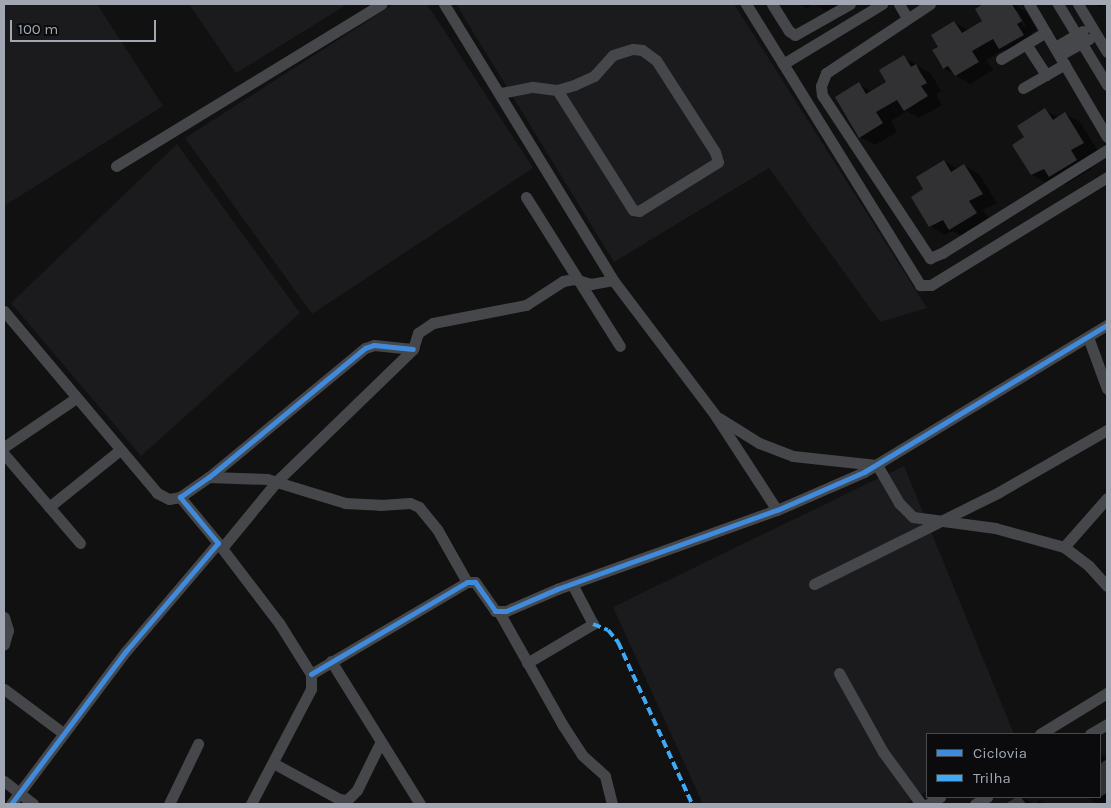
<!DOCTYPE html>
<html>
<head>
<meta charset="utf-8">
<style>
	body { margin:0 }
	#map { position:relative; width:1111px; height:808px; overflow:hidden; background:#111; font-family:Karla,sans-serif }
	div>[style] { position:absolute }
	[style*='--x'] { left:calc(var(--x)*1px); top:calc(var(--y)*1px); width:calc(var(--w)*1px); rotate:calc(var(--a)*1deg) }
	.built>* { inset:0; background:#1b1b1d }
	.shadow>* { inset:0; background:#0007 }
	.building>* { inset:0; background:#313133 }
	.minor>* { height:11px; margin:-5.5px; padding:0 5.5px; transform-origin:5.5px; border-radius:5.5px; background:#45474a }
	.quiet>* { height:4px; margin-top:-2px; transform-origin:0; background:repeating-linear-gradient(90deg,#3fa9f5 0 8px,transparent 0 12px) }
	.cycleway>* { height:5px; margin:-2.5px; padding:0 2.5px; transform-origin:2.5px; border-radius:2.5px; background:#408adc }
	span { translate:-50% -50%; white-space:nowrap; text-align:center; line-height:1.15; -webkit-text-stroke:5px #0b0b0d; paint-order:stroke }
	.frame { position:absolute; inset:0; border:5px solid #a1a8b3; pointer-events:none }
	.legend { position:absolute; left:926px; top:733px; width:175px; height:65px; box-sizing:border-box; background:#0b0b0d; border:1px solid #474a4f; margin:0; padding:6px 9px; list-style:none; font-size:15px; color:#a1a8b3 }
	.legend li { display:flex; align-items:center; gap:10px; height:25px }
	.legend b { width:25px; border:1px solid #474a4f }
	.scale { position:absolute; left:10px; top:20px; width:146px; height:22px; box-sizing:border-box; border:2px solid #a1a8b3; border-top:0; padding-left:6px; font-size:15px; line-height:18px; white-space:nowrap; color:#a1a8b3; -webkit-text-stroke:4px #0b0b0d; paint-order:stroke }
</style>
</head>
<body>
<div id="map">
	<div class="built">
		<i style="clip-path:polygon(4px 4px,97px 4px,163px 106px,4px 206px)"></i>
		<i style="clip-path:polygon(189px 4px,348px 4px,236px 73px)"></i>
		<i style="clip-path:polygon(394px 4px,427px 4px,533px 168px,312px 314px,185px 138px)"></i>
		<i style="clip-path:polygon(456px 4px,734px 4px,927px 308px,880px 322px,769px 168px,614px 262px)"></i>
		<i style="clip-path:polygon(177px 144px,300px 313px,141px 456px,11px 303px)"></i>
		<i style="clip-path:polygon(904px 466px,1014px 734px,927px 734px,927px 791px,904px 804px,703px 804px,613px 607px)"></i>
	</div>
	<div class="shadow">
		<i style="clip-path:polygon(800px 4px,839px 4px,826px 11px,814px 4px,807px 8px)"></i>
		<i style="clip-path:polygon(evenodd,986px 4px,1014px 4px,1027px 13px,1037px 30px,1031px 33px,1038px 44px,1015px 57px,1003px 50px,986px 60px,993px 70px,970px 84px,944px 68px,939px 48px,954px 22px,968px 30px,984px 21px,976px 9px,986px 4px,1015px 11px,1018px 11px,1026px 26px,1024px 27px,1015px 11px)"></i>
		<i style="clip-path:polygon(1095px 4px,1105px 4px,1100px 7px)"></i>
		<i style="clip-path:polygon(904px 57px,931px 74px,941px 91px,936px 94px,942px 105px,919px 118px,907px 111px,891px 121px,897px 132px,875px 145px,860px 137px,859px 84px,872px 92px,888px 83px)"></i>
		<i style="clip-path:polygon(1045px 110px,1059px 118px,1065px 114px,1080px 122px,1098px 151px,1085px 158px,1091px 169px,1065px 185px,1055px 179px,1047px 183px,1032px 175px,1026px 138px)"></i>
		<i style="clip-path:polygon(944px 161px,958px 169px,964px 165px,979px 174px,997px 203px,983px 210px,991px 222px,964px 238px,953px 231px,945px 235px,930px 226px,925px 189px)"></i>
		<i style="clip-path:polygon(1100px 754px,1107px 758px,1107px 804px,1097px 804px,1086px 797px,1100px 797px)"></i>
		<i style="clip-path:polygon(1020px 797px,1021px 797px,1034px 804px,1008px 804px)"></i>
		<i style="clip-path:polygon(1040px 800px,1048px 804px,1034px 804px)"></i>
	</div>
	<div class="building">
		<i style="clip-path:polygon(983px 4px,1012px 4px,1022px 21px,1017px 24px,1024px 35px,999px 49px,993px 39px,972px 51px,979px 62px,955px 76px,948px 66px,943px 69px,939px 61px,932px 50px,938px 47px,931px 35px,954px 21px,962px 33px,982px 21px,975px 9px)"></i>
		<i style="clip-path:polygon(904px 55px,911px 67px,916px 64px,920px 72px,927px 83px,921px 86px,928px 96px,904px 111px,897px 100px,876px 112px,883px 123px,859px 138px,835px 97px,859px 82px,866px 94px,886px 82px,879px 70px)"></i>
		<i style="clip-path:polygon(1045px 108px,1053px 120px,1065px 112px,1084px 143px,1071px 150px,1077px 160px,1049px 177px,1044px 169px,1031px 175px,1012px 145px,1024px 137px,1017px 126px)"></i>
		<i style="clip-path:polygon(944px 160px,951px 172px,964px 164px,983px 194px,969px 201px,977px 213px,949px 230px,943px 220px,929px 227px,911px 197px,923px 189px,916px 177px)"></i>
		<i style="clip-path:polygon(1107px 759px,1107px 793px,1100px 797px,1100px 764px)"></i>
		<i style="clip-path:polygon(1017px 797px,1021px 797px,1026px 804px,1005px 804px)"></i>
	</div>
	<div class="minor">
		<i style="--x:444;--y:4;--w:324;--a:58.5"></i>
		<i style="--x:613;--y:280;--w:169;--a:52.9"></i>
		<i style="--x:715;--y:415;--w:113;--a:56.9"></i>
		<i style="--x:746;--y:4;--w:331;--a:58.2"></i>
		<i style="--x:920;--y:285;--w:11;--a:0"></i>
		<i style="--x:931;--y:285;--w:206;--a:-31.5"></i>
		<i style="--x:772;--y:4;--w:32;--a:58"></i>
		<i style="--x:789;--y:31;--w:7;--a:34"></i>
		<i style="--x:795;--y:35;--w:63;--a:-29.4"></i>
		<i style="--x:899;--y:4;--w:16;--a:60"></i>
		<i style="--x:930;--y:4;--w:125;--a:146.4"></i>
		<i style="--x:826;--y:73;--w:14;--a:111"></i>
		<i style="--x:821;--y:86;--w:9;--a:84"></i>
		<i style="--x:822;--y:95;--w:196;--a:56.5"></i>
		<i style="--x:930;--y:258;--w:13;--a:-23"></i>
		<i style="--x:942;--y:253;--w:195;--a:-32"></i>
		<i style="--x:1029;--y:4;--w:154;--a:59.6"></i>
		<i style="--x:1058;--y:4;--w:95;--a:58.8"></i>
		<i style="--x:1078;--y:4;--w:56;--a:58.9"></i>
		<i style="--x:1026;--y:44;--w:37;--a:57"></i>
		<i style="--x:1055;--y:47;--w:32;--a:-30"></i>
		<i style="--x:1060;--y:55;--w:33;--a:-29"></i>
		<i style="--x:1001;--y:59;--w:52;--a:-31"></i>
		<i style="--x:783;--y:64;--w:116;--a:-31.2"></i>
		<i style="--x:1023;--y:88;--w:48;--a:-29.7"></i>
		<i style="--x:501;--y:93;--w:33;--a:-11"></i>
		<i style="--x:533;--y:87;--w:24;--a:7"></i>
		<i style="--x:557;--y:90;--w:18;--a:-16"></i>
		<i style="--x:574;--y:85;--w:22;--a:-24"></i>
		<i style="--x:594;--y:76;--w:28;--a:-48"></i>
		<i style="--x:613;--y:55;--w:21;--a:-17"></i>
		<i style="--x:633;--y:49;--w:9;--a:6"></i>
		<i style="--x:642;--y:50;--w:17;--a:36"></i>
		<i style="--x:656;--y:60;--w:109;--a:57.3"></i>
		<i style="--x:715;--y:152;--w:10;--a:73"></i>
		<i style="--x:718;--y:162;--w:93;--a:148.2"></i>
		<i style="--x:639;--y:211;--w:6;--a:-171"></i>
		<i style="--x:633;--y:210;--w:142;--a:-122.3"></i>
		<i style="--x:116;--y:166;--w:311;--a:-31.4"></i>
		<i style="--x:526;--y:197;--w:176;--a:57.8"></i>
		<i style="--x:4;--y:311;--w:238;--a:49.9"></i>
		<i style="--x:157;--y:493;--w:13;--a:27"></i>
		<i style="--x:169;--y:499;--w:11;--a:-10"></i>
		<i style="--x:1088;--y:337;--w:55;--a:69.9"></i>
		<i style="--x:719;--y:418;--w:47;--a:32"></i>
		<i style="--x:759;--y:443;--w:36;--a:21"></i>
		<i style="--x:793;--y:456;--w:84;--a:6.1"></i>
		<i style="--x:877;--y:465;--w:44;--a:59.9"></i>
		<i style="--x:899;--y:503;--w:20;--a:45"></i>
		<i style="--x:913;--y:517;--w:83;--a:7.6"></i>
		<i style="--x:995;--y:528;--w:72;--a:15.4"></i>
		<i style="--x:1064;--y:547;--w:31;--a:37"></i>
		<i style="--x:1089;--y:566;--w:27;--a:48"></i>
		<i style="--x:4;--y:447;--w:87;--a:-34.2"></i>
		<i style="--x:4;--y:454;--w:117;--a:49.5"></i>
		<i style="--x:209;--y:477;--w:58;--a:2"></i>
		<i style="--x:267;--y:479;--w:82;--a:17.1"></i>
		<i style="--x:345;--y:503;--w:35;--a:3"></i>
		<i style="--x:380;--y:505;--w:30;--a:-4"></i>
		<i style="--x:410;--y:503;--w:10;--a:24"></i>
		<i style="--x:419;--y:507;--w:28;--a:51"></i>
		<i style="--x:437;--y:529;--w:61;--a:60.5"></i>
		<i style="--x:49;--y:507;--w:91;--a:-38.8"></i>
		<i style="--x:218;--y:543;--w:101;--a:52.7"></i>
		<i style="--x:279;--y:623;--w:60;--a:57.9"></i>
		<i style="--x:311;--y:674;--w:15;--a:90"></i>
		<i style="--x:311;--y:689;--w:130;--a:117.6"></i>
		<i style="--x:1064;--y:547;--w:65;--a:-48.7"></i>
		<i style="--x:222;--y:548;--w:87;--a:-50.6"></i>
		<i style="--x:277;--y:481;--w:190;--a:-44.1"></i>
		<i style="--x:413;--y:349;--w:17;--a:-73"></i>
		<i style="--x:418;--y:333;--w:18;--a:-34"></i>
		<i style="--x:433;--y:323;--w:95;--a:-11"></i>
		<i style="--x:526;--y:305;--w:44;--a:-33"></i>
		<i style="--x:563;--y:281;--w:11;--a:-10"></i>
		<i style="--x:574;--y:279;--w:18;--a:16"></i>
		<i style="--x:591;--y:284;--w:22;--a:-10"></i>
		<i style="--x:814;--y:584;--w:207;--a:-26.4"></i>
		<i style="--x:999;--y:492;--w:125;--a:-29.9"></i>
		<i style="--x:499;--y:612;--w:129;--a:60.6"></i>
		<i style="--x:562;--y:724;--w:37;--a:57"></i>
		<i style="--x:582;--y:755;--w:31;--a:42"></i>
		<i style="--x:605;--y:776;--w:29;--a:76"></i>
		<i style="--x:4;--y:617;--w:14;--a:73"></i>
		<i style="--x:8;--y:630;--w:15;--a:106"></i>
		<i style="--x:331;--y:661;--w:168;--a:58.1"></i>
		<i style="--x:527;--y:663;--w:77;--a:-30.6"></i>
		<i style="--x:593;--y:624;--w:45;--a:-117.7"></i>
		<i style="--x:839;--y:673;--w:90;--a:60.9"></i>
		<i style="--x:883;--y:752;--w:64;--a:53.8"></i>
		<i style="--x:311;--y:674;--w:181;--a:-30.5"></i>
		<i style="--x:467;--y:582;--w:8;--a:0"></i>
		<i style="--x:475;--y:582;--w:35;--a:55"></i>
		<i style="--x:495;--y:611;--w:11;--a:0"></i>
		<i style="--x:506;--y:611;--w:56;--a:-23.3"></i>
		<i style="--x:557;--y:589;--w:234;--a:-19.8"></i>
		<i style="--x:777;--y:510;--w:95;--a:-23.6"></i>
		<i style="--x:864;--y:472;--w:284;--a:-31.2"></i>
		<i style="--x:4;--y:689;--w:74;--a:36.7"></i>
		<i style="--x:1040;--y:734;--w:79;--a:-31.5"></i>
		<i style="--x:1090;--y:734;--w:20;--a:-30"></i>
		<i style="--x:273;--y:763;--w:75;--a:28.6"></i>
		<i style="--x:339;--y:799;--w:8;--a:7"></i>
		<i style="--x:347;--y:800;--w:14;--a:-45"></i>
		<i style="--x:357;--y:790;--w:52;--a:-63.9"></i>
		<i style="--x:4;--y:781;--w:37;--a:38"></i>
		<i style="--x:11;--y:804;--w:191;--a:-53.1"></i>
		<i style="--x:126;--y:651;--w:142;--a:-49.6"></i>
		<i style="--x:218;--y:543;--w:60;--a:-129.6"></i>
		<i style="--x:180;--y:497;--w:35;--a:-35"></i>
		<i style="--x:209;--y:477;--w:202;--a:-39.6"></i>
		<i style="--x:365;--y:348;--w:9;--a:-18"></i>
		<i style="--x:374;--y:345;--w:39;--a:6"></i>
		<i style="--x:169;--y:804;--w:67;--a:-64.2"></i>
		<i style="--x:928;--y:804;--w:14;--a:-30"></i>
		<i style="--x:975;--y:804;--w:14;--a:-30"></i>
	</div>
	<div class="quiet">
		<i style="--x:593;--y:624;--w:16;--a:22"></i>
		<i style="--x:608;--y:630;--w:16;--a:50"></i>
		<i style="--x:618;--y:642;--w:178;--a:65.4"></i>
	</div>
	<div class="cycleway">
		<i style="--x:311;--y:674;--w:181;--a:-30.5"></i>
		<i style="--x:467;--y:582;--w:8;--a:0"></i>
		<i style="--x:475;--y:582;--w:35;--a:55"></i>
		<i style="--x:495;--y:611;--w:11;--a:0"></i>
		<i style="--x:506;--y:611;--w:56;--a:-23.3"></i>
		<i style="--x:557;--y:589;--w:234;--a:-19.8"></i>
		<i style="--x:777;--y:510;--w:95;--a:-23.6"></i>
		<i style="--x:864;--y:472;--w:284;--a:-31.2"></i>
		<i style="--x:11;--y:804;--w:191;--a:-53.1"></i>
		<i style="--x:126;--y:651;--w:142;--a:-49.6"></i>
		<i style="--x:218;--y:543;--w:60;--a:-129.6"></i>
		<i style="--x:180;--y:497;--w:35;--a:-35"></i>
		<i style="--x:209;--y:477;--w:202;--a:-39.6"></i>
		<i style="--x:365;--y:348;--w:9;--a:-18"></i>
		<i style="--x:374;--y:345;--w:39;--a:6"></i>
	</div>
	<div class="frame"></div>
	<ul class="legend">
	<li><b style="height:6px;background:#408adc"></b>Ciclovia</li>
	<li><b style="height:6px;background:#3fa9f5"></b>Trilha</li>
	</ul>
	<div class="scale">100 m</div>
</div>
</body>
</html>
